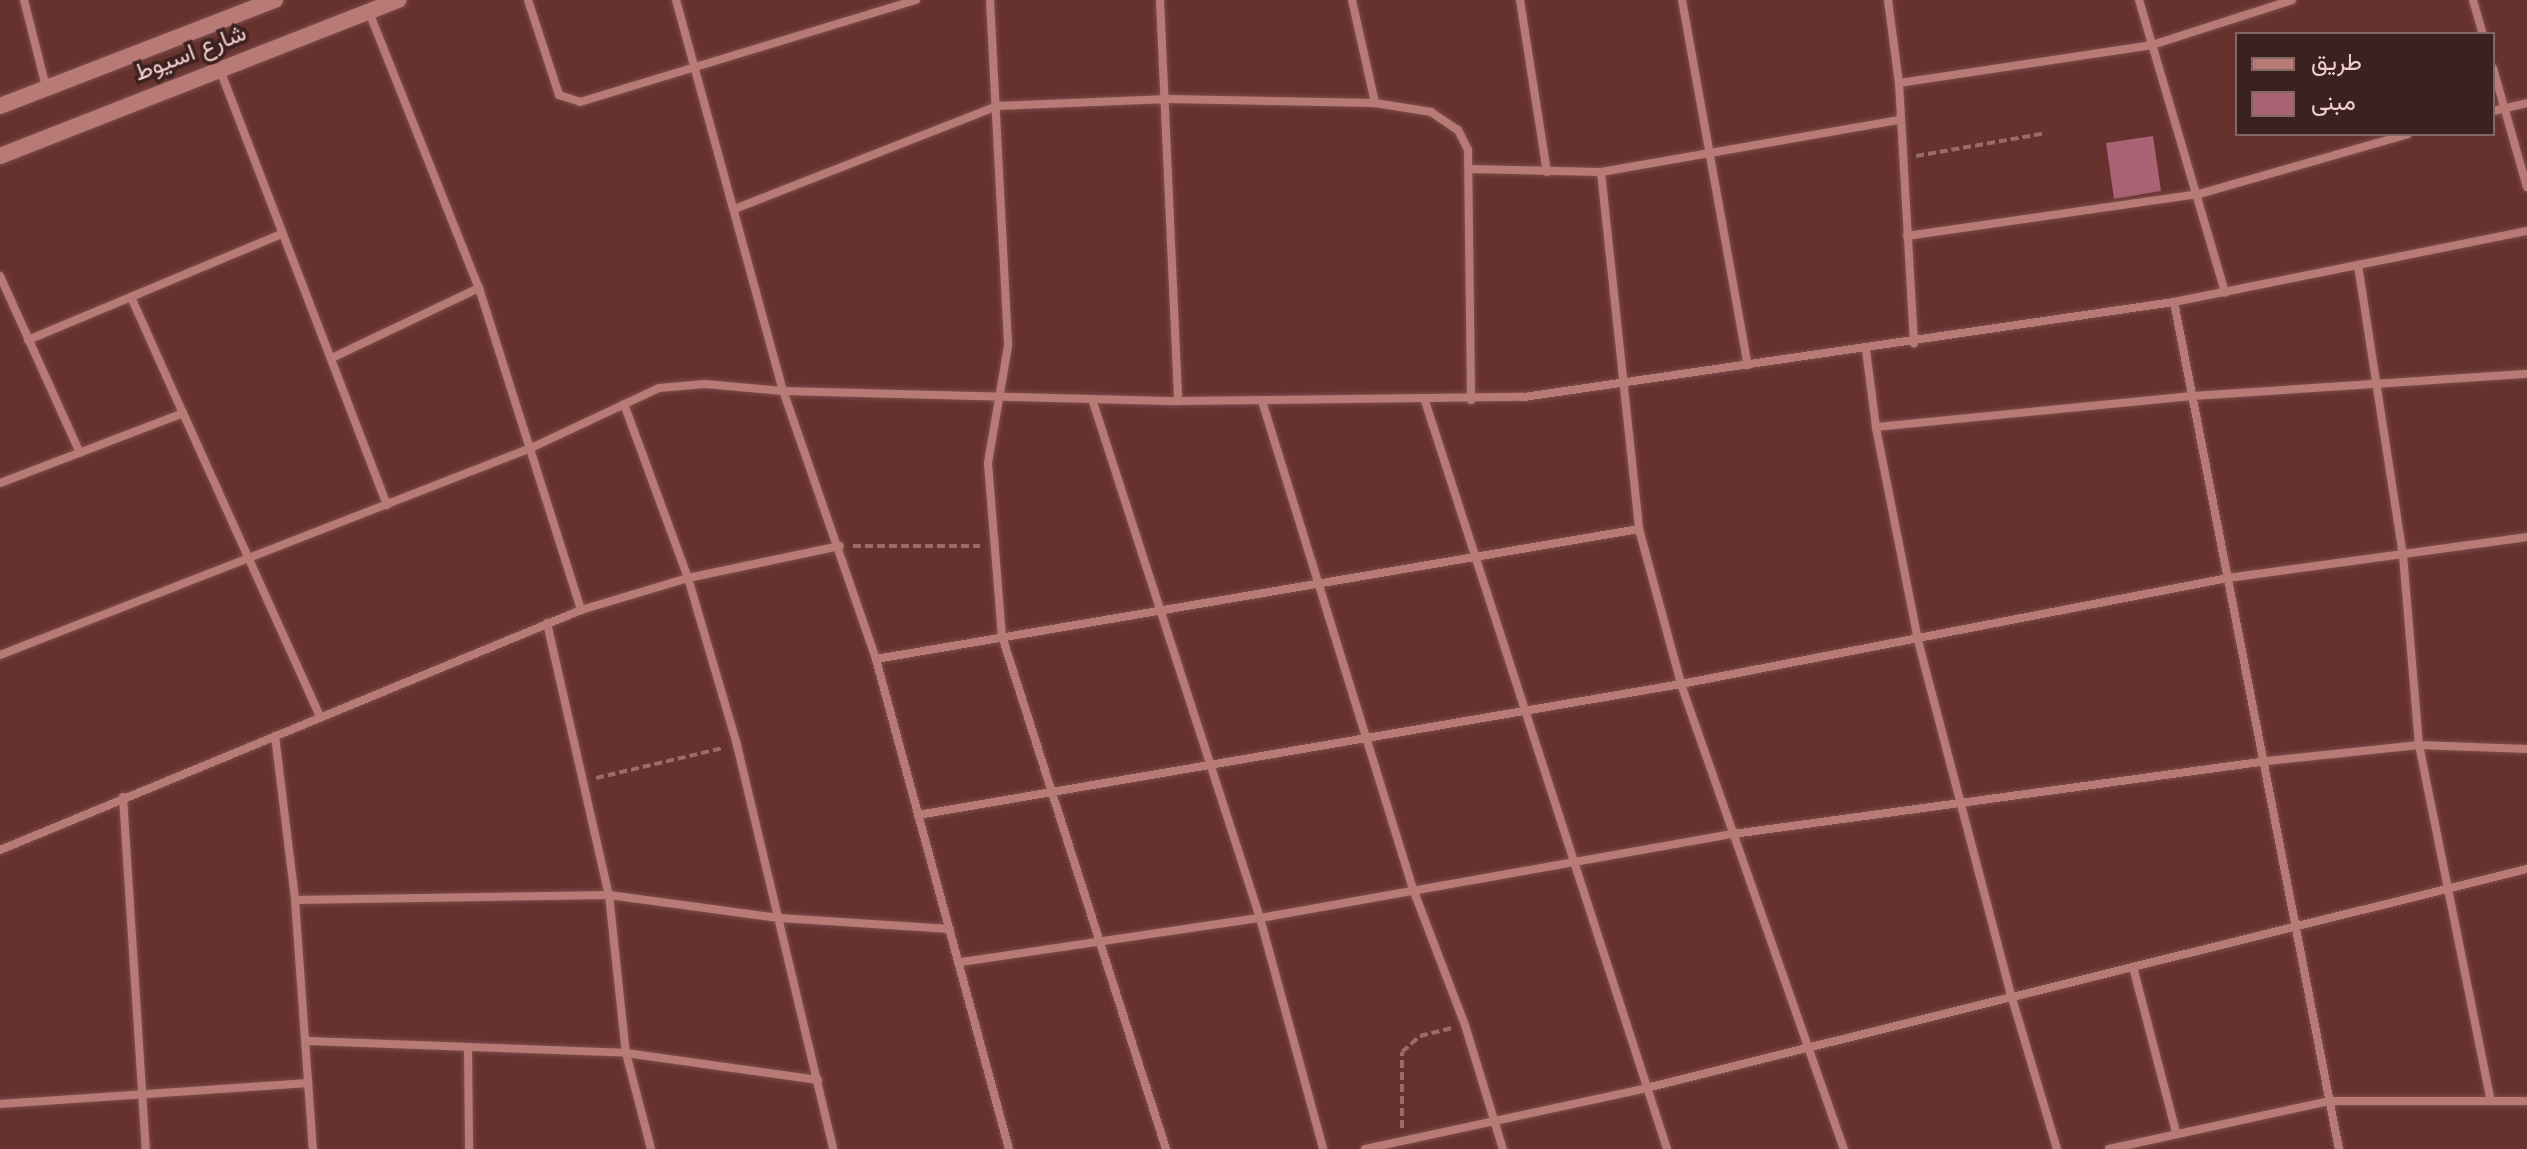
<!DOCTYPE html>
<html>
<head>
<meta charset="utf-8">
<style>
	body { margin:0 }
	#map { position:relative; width:2527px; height:1149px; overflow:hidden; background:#67312e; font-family:Georgia,Vazirmatn,serif }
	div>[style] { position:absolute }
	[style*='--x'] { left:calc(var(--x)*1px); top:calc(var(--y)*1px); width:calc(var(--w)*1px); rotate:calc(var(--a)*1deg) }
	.building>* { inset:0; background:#a96374 }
	.path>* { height:4px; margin-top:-2px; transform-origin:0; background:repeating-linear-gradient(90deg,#9a6b68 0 8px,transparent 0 12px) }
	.roads { filter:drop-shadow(0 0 2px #7c4e4c) drop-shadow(0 0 2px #7c4e4c) }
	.street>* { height:8px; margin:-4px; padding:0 4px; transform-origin:4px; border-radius:4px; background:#b87a75 }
	.secondary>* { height:16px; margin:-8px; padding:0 8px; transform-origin:8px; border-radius:8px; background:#b87a75 }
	span { translate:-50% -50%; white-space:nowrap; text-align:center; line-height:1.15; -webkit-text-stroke:7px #3b2220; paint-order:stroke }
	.street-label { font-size:24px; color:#f2cfcc }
	.legend { position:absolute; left:2235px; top:32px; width:260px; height:104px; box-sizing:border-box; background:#3b2220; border:2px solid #846765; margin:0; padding:10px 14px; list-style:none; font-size:24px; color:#f2cfcc }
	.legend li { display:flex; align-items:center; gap:16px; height:40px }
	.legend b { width:40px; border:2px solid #846765 }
</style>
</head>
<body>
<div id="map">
	<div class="building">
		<i style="clip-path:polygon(2153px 136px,2161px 191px,2114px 199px,2106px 143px)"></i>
	</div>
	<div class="path">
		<i style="--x:1916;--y:156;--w:132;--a:-10"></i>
		<i style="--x:853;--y:546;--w:127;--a:0"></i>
		<i style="--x:596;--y:778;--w:130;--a:-13.3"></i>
		<i style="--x:1402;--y:1128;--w:76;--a:-90"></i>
		<i style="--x:1402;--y:1052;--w:24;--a:-42"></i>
		<i style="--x:1420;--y:1036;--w:32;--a:-14"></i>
	</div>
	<div class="roads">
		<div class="street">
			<i style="--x:24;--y:0;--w:90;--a:75.8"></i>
			<i style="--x:528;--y:0;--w:100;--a:71.9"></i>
			<i style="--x:559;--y:95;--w:22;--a:18"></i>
			<i style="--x:580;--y:102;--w:351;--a:-16.9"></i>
			<i style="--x:990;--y:0;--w:346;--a:87"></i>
			<i style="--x:1008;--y:346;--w:119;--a:99.7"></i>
			<i style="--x:988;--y:463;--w:174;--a:85.4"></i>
			<i style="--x:1002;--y:636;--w:539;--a:72.27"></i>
			<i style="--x:1160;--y:0;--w:401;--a:87.4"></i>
			<i style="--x:1352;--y:0;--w:106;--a:77.4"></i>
			<i style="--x:1375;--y:103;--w:57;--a:9.1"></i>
			<i style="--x:1431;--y:112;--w:32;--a:34"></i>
			<i style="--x:1458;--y:130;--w:22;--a:63"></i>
			<i style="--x:1468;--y:150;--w:250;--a:89.3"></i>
			<i style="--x:1520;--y:0;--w:174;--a:81.1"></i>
			<i style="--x:1682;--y:0;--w:371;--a:79.8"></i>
			<i style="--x:1888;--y:0;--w:84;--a:82.5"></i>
			<i style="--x:1899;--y:83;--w:261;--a:86.7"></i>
			<i style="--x:2139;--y:0;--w:305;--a:73.6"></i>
			<i style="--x:2473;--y:0;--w:35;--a:74"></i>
			<i style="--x:369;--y:12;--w:297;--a:68.3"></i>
			<i style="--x:479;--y:288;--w:338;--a:72.4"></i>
			<i style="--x:2493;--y:68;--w:124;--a:74.1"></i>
			<i style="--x:220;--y:70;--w:466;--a:69"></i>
			<i style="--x:1899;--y:83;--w:256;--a:-8.5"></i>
			<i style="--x:2152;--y:45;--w:147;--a:-17.8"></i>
			<i style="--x:2493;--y:111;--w:35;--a:-13"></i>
			<i style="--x:1470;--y:169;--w:131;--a:1.3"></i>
			<i style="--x:1601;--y:172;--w:303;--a:-9.9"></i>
			<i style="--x:1601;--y:172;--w:359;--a:83.9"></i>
			<i style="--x:1639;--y:529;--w:161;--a:74.8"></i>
			<i style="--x:1681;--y:684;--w:493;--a:70.7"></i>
			<i style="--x:737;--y:208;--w:279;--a:-21.4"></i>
			<i style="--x:997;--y:106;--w:172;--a:-2.3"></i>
			<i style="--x:1169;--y:99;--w:206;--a:1.1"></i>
			<i style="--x:1907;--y:236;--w:295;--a:-8.2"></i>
			<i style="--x:2199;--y:194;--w:217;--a:-16"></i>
			<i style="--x:2358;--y:265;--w:293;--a:81.2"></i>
			<i style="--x:2403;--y:555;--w:191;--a:85.2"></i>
			<i style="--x:2419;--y:745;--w:360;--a:78.6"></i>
			<i style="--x:0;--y:276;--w:194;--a:65.7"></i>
			<i style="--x:131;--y:297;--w:127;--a:65.9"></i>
			<i style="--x:2174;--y:302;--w:863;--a:78.98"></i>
			<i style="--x:28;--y:340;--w:274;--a:-22.7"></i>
			<i style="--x:1866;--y:350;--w:78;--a:82.6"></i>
			<i style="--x:332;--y:358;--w:163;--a:-25.5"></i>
			<i style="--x:1092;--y:399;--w:546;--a:72.06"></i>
			<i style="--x:1260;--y:918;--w:239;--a:74.7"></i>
			<i style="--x:1262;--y:401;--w:511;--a:72.81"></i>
			<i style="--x:1413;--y:889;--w:146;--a:69.1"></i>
			<i style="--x:1465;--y:1025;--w:130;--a:73"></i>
			<i style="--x:1425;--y:401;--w:786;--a:72.07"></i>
			<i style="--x:624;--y:404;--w:185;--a:69.8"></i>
			<i style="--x:688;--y:578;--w:174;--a:73.6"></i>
			<i style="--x:737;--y:745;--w:415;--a:76.6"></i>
			<i style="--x:0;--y:483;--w:196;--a:-20.9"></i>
			<i style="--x:183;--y:413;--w:333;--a:65.7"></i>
			<i style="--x:547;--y:623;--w:279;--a:77.2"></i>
			<i style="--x:609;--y:895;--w:159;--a:83.9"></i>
			<i style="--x:626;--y:1053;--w:99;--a:75.4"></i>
			<i style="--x:0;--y:655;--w:570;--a:-21.3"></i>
			<i style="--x:531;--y:448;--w:141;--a:-25.1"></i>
			<i style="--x:659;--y:388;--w:46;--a:-5"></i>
			<i style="--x:705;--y:384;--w:78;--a:5.1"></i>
			<i style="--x:783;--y:391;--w:405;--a:-105.3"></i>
			<i style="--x:876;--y:659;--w:774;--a:-9.67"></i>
			<i style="--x:275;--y:736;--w:165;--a:83"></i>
			<i style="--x:295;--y:900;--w:250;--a:85.9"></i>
			<i style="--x:123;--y:797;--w:353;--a:86.3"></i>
			<i style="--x:918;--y:815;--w:774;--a:-9.74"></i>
			<i style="--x:1681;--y:684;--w:557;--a:-10.97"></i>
			<i style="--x:2228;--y:578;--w:302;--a:-7.8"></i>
			<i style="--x:0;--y:850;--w:629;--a:-22.44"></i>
			<i style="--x:581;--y:610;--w:112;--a:-16.7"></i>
			<i style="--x:688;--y:578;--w:155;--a:-11.9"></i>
			<i style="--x:295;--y:900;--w:314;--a:-0.9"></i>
			<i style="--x:609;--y:895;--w:173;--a:7.7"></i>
			<i style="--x:780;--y:918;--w:170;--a:3.7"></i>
			<i style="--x:961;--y:962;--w:302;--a:-8.4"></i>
			<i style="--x:1260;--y:918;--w:480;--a:-10.1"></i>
			<i style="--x:1733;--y:834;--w:539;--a:-7.78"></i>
			<i style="--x:2267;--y:761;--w:153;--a:-6"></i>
			<i style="--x:2419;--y:745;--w:108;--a:2.1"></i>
			<i style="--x:2133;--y:967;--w:171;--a:75.4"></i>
			<i style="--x:306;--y:1041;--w:320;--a:2.1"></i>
			<i style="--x:626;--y:1053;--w:194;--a:8"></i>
			<i style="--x:468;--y:1047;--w:102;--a:89.4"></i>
			<i style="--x:0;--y:1104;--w:309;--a:-3.9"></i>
			<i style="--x:1009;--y:1149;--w:508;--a:-105.19"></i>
			<i style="--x:876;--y:659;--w:284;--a:-109.1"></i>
			<i style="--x:783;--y:391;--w:395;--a:1.5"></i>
			<i style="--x:1178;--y:401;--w:346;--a:-0.7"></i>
			<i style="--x:1524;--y:397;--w:657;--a:-8.32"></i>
			<i style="--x:2174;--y:302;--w:360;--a:-11.4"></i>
			<i style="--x:1365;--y:1149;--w:288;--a:-12.2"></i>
			<i style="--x:1646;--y:1088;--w:908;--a:-13.96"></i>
			<i style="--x:2057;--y:1149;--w:161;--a:-106.6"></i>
			<i style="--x:2011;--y:995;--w:367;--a:-104.7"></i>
			<i style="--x:1918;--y:640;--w:217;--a:-101.2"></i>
			<i style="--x:1876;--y:427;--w:319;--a:-5.6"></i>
			<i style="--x:2193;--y:396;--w:335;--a:-3.8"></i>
			<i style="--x:2109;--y:1149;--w:225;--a:-12.3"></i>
			<i style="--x:2329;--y:1101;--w:198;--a:0"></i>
		</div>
		<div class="secondary">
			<i style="--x:0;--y:106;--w:295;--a:-21.1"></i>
			<i style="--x:0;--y:156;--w:428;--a:-21.4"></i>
		</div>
	</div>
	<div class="street-label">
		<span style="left:191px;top:55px;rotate:-21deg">شارع اسيوط</span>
	</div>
	<ul class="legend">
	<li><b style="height:10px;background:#b87a75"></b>طريق</li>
	<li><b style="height:22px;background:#a96374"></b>مبنى</li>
	</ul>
</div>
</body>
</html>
